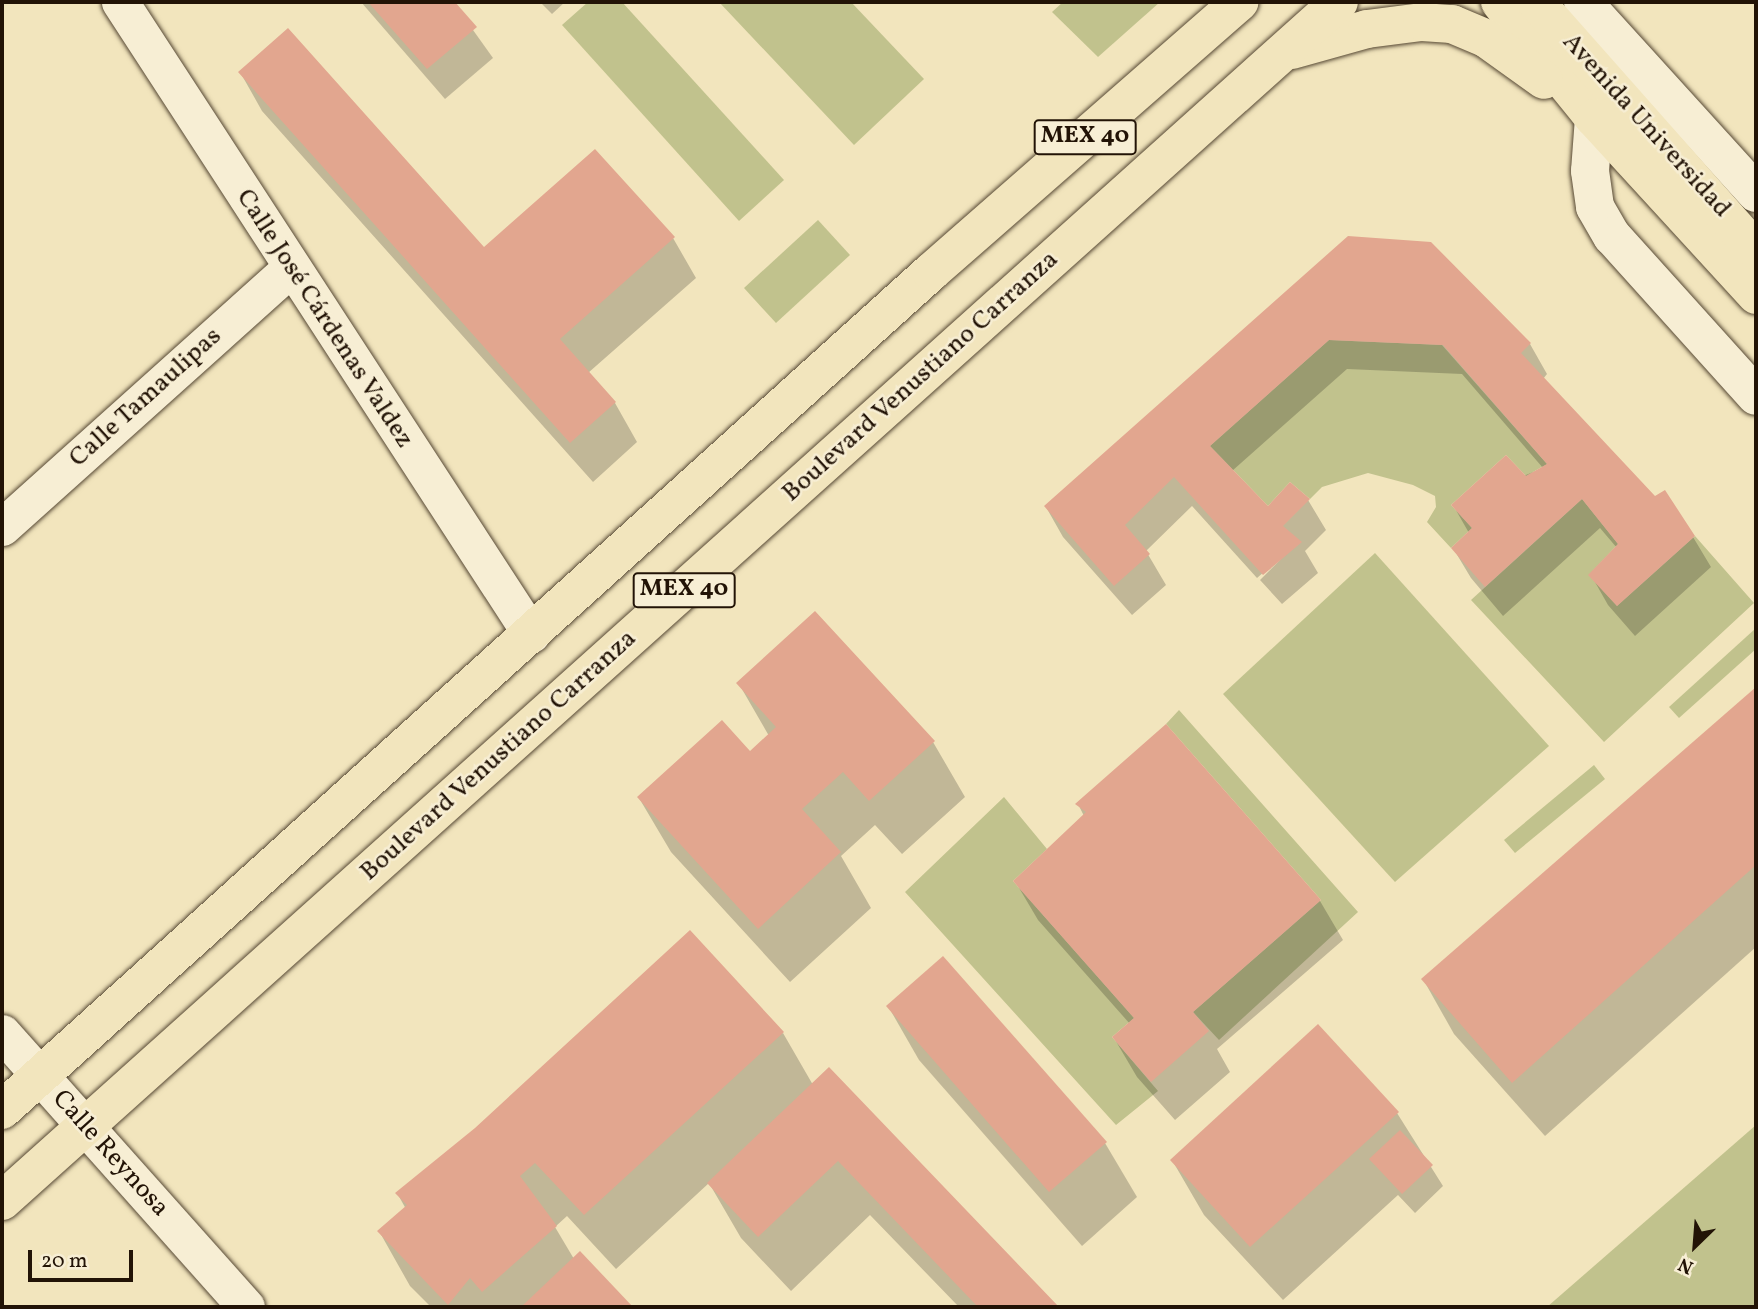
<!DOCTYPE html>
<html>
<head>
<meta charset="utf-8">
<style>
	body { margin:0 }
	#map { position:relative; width:1758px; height:1309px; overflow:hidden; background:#f2e5bd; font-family:Vollkorn,serif }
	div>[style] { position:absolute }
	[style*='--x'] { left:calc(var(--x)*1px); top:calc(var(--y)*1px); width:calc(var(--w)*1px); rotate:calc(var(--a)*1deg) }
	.green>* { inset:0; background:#c1c28d }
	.shadow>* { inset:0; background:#0003 }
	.building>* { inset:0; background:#e2a68f }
	.roads { filter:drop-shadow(0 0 2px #564834) drop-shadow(0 0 2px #564834) }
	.street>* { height:37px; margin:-18.5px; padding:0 18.5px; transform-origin:18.5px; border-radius:18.5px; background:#f7eed4 }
	.secondary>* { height:38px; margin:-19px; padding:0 19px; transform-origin:19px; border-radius:19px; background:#f7eed4 }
	.primary>* { height:38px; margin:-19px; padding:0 19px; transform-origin:19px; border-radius:19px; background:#f2e5bd }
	span { translate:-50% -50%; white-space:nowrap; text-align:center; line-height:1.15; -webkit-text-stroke:5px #f7eed4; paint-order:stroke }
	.shield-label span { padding:2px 5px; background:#f7eed4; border:2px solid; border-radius:5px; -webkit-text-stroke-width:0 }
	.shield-label { font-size:24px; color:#221306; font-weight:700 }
	.street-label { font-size:26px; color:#221306 }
	.frame { position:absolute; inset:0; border:4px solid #221306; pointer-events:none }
	.north { position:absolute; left:1660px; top:1211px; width:70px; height:70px; -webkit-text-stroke:5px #f7eed4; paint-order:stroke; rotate:205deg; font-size:19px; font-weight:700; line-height:28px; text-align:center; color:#221306 }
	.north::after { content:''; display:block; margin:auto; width:24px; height:32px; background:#221306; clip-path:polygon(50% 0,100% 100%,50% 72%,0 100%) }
	.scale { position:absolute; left:28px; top:1250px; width:105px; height:32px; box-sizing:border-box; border:4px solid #221306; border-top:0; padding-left:9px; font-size:21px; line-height:24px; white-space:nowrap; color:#221306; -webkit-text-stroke:5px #f7eed4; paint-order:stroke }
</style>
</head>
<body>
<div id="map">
	<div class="green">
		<i style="clip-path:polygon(588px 2px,622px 2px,784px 180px,739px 221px,562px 25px)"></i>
		<i style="clip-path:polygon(719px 2px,851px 2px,924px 79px,854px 145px)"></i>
		<i style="clip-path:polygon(1063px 2px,1160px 2px,1098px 57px,1052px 12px)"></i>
		<i style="clip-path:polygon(818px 220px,850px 255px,776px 323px,744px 288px)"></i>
		<i style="clip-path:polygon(1329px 340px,1442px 345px,1547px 464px,1526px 476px,1506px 455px,1451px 505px,1472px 528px,1451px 548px,1427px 522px,1436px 507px,1435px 496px,1413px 485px,1368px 473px,1322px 487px,1310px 499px,1290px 482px,1268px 506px,1210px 446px)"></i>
		<i style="clip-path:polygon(1582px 499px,1618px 544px,1589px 575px,1617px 606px,1695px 536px,1754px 603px,1604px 742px,1471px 600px)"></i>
		<i style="clip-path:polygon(1375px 553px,1549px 746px,1395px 882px,1223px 694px)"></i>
		<i style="clip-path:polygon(1756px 628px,1756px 649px,1679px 718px,1669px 707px)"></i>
		<i style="clip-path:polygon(1179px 710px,1358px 912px,1219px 1040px,1193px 1012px,1321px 900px,1166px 724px)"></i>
		<i style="clip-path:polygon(1594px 765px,1605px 779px,1515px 853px,1504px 840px)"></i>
		<i style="clip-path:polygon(1004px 797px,1047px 849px,1013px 881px,1134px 1018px,1112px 1037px,1158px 1091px,1116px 1125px,905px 892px)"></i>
		<i style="clip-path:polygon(1756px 1125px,1756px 1307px,1547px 1307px)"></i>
	</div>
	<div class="shadow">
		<i style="clip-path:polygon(361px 2px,453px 2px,493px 58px,445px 99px)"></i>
		<i style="clip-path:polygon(540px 2px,565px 2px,552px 14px)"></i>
		<i style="clip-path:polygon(240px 72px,484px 250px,595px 151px,673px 238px,696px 278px,588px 373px,615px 403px,637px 442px,593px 482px,262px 111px)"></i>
		<i style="clip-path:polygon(1349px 237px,1530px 344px,1547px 374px,1543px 379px,1693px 537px,1711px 567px,1635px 636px,1608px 605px,1591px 575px,1617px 548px,1600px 528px,1503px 616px,1471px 578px,1453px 548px,1469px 533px,1453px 505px,1543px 468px,1462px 374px,1347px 369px,1232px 471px,1268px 508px,1308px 500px,1326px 530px,1305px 551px,1318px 573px,1282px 604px,1260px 580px,1297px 543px,1257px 578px,1192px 506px,1146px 551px,1166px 585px,1132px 615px,1063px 537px,1046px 507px)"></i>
		<i style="clip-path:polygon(739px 684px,933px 742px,965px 797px,902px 854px,875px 825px,841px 856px,871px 908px,790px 982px,671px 852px,639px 798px,750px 753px,769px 736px)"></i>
		<i style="clip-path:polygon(1756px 689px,1756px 947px,1545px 1136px,1454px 1034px,1423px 979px)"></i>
		<i style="clip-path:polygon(1166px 727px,1320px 901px,1343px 940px,1217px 1049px,1230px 1072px,1175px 1120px,1137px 1077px,1114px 1038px,1130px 1024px,1038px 920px,1015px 881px,1084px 816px,1078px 804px)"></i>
		<i style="clip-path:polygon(888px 1006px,1105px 1143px,1137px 1197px,1082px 1246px,919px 1060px)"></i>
		<i style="clip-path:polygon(783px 1033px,813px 1085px,829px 1069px,1057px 1307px,959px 1307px,870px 1215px,791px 1291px,741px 1238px,709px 1183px,616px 1269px,567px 1216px,555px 1227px,574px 1259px,580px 1254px,631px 1307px,431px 1307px,410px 1286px,379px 1231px,406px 1209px,397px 1193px)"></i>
		<i style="clip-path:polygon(1397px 1113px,1443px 1186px,1415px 1213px,1398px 1195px,1283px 1300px,1204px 1215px,1172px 1160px)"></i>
	</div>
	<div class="building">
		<i style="clip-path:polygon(368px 2px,455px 2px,477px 27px,427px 69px)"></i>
		<i style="clip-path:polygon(288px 28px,484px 247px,595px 149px,675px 237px,560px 339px,616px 402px,570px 443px,238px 72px)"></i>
		<i style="clip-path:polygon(1348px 236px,1431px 242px,1531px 343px,1521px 353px,1655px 496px,1665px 490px,1695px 536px,1617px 606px,1588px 575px,1618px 544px,1582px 499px,1485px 587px,1451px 548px,1472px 528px,1451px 505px,1506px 455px,1526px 476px,1547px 464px,1443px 345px,1329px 340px,1210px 446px,1268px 506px,1290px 482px,1310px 499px,1283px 526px,1302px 542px,1263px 575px,1174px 477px,1125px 525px,1150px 554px,1114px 586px,1044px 506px)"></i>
		<i style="clip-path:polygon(815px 611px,935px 741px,869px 801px,843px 772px,802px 809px,841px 852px,758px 929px,637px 797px,722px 720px,750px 751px,776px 727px,736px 683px)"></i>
		<i style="clip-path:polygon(1756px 687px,1756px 865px,1512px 1083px,1421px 979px)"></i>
		<i style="clip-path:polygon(1166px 724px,1321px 900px,1193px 1012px,1209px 1031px,1151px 1082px,1112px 1037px,1134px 1018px,1013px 881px,1086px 812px,1075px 804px)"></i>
		<i style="clip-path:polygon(690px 930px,784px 1032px,584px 1215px,535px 1163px,520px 1176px,557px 1226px,482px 1292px,470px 1278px,448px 1305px,377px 1231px,407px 1205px,395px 1193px,475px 1128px)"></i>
		<i style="clip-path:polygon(943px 956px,1107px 1142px,1049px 1192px,886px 1006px)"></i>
		<i style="clip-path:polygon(1318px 1024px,1399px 1112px,1250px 1247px,1170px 1160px)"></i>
		<i style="clip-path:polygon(829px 1067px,1059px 1307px,978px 1307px,838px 1161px,758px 1237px,707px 1183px)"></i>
		<i style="clip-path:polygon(1400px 1130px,1433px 1165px,1402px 1194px,1369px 1159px)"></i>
		<i style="clip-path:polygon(580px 1251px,633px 1307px,521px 1307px)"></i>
	</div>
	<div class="roads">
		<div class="street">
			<i style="--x:120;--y:2;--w:754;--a:56.96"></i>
			<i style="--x:2;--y:527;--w:387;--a:-41.9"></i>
			<i style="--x:2;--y:1033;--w:367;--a:48.3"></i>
		</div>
		<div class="secondary">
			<i style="--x:1583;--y:2;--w:258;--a:47.8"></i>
			<i style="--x:1594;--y:118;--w:53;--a:94.3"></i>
			<i style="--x:1590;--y:171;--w:36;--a:82"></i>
			<i style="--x:1595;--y:207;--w:34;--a:60"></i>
			<i style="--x:1612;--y:236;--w:215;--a:48"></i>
		</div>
		<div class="primary">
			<i style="--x:1500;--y:2;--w:149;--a:51"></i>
			<i style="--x:1594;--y:118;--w:240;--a:47.5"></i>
			<i style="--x:1536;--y:2;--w:332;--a:48.5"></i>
			<i style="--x:1292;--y:50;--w:78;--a:-15.6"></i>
			<i style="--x:1367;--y:29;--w:55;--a:-7.3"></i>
			<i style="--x:1422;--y:22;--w:30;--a:4"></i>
			<i style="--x:1452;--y:24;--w:38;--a:23"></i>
			<i style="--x:1487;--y:39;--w:70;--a:35.7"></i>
			<i style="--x:2;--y:1110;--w:1251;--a:-42.05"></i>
			<i style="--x:931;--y:272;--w:410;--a:-41.2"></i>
			<i style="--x:2;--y:1201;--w:1796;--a:-41.89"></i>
		</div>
	</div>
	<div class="shield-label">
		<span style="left:1085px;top:137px">MEX 40</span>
		<span style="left:684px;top:590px">MEX 40</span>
	</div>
	<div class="street-label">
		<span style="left:1646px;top:126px;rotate:48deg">Avenida Universidad</span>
		<span style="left:324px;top:319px;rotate:57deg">Calle José Cárdenas Valdez</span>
		<span style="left:921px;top:377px;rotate:-42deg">Boulevard Venustiano Carranza</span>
		<span style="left:146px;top:398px;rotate:-42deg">Calle Tamaulipas</span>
		<span style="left:499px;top:756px;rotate:-42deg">Boulevard Venustiano Carranza</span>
		<span style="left:110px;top:1154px;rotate:48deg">Calle Reynosa</span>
	</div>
	<div class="frame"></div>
	<div class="north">N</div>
	<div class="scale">20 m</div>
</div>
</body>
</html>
